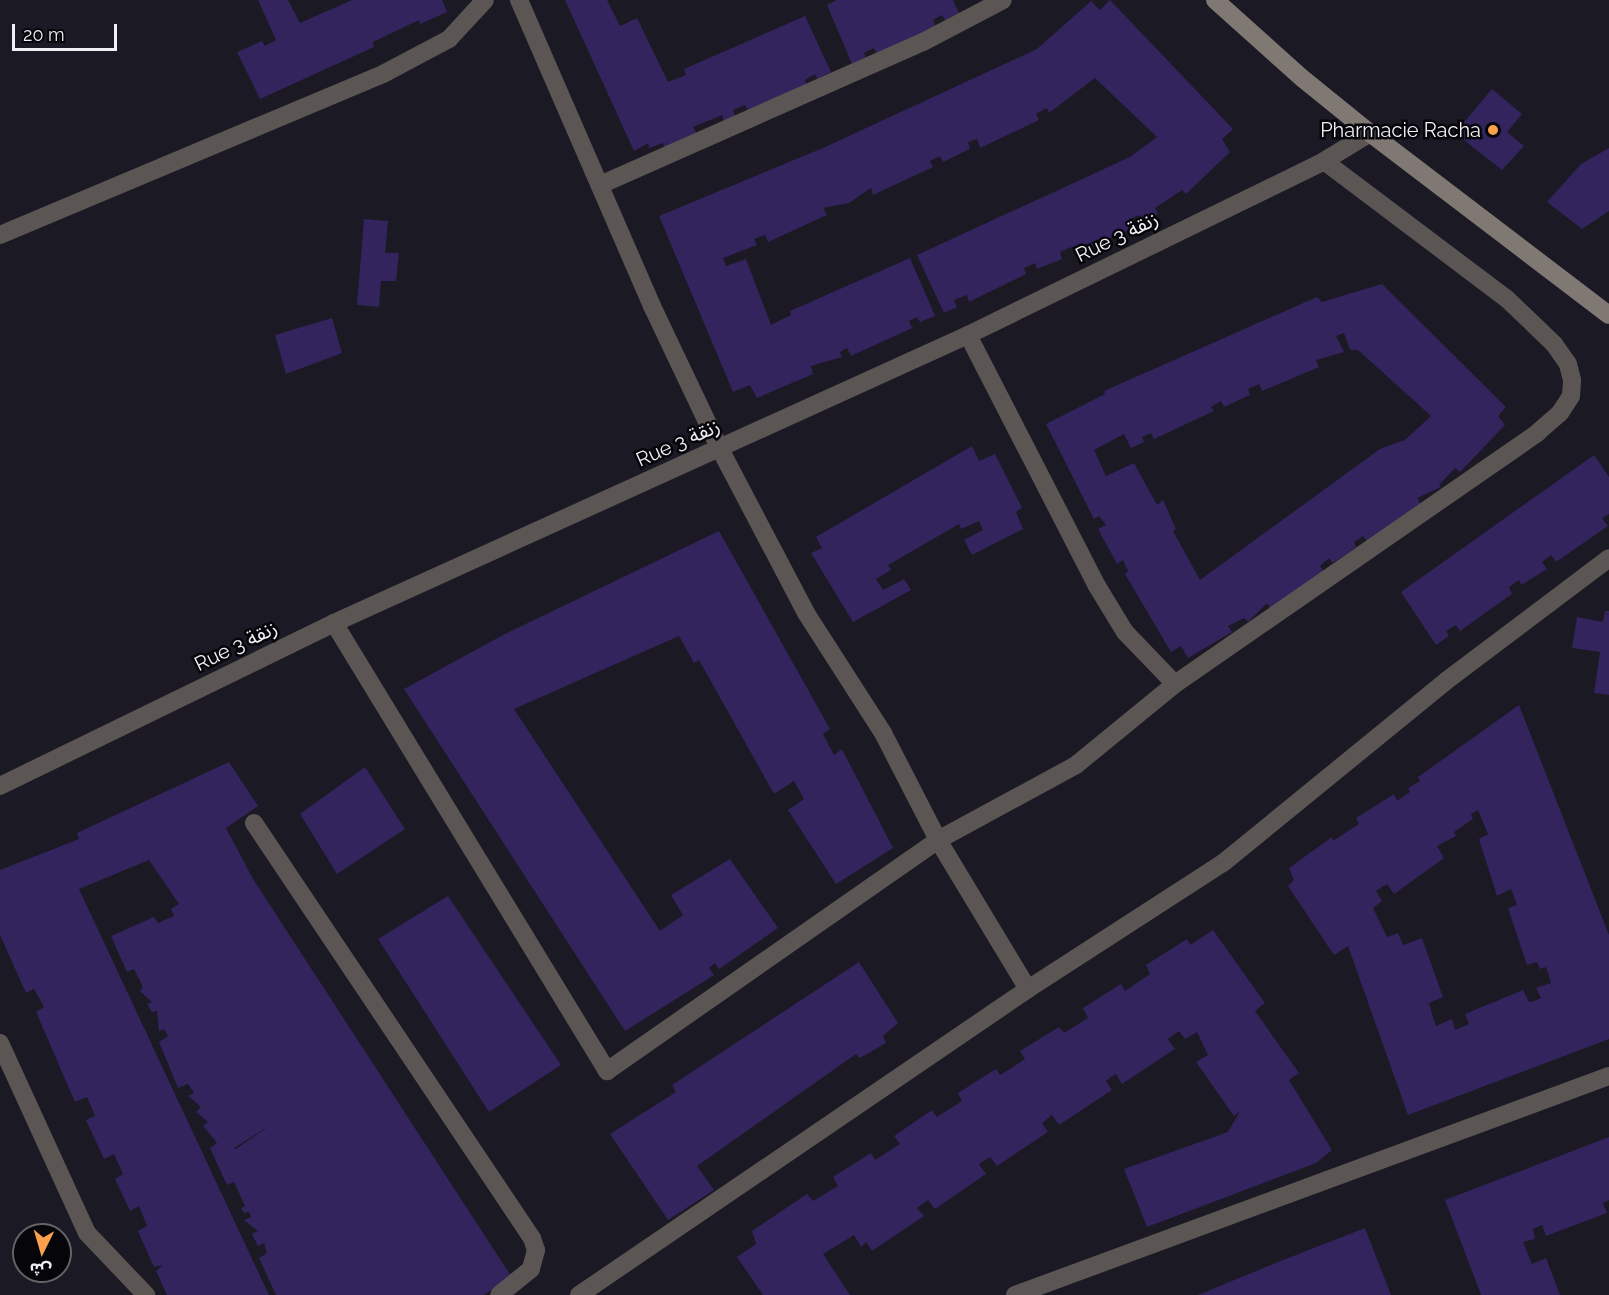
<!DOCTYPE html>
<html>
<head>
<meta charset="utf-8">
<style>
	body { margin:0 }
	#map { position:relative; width:1609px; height:1295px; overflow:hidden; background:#1b1923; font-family:Raleway,"Noto Sans Arabic",sans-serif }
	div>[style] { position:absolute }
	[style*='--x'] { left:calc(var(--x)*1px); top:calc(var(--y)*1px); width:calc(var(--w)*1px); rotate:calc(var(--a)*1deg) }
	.building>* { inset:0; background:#33245e }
	.street>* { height:18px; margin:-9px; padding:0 9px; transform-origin:9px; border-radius:9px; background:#5b5653 }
	.secondary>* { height:18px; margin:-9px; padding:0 9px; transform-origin:9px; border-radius:9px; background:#807872 }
	.dots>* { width:16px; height:16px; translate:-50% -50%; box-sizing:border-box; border:3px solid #060509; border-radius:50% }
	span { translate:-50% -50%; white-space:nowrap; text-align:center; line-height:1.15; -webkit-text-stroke:5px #060509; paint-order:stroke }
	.poi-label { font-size:20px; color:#f0eff6 }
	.right { translate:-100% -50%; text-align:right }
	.street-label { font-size:20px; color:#f0eff6 }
	.north { position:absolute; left:12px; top:1223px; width:60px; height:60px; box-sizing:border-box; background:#060509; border:2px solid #646368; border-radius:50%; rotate:185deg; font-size:16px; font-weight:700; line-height:24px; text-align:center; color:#f0eff6 }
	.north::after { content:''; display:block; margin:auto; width:21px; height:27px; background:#f9a04c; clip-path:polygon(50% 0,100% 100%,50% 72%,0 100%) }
	.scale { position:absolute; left:12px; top:24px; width:105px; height:27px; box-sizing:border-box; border:3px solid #f0eff6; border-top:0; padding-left:8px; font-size:18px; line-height:21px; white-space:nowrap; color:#f0eff6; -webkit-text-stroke:4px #060509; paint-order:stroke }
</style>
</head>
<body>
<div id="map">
	<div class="building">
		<i style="clip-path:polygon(258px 0,288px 0,300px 23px,352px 0,442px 0,447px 12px,420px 24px,419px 20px,373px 42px,374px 47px,260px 99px,237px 52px,262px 41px,265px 46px,276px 40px)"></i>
		<i style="clip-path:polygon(565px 0,607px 0,620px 26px,637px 18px,668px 82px,686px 75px,684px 69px,805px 16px,831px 72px,817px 79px,815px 74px,805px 80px,807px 86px,748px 111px,745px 105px,733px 110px,736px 117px,724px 122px,722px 115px,693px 127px,698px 136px,665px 149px,663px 143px,649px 148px,648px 143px,634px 151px)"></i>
		<i style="clip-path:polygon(837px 0,953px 0,959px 13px,945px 20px,942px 15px,933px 20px,936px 27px,877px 54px,874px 48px,864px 53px,866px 57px,852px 64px,827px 5px)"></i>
		<i style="clip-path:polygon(1110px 0,1233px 129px,1222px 139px,1230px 152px,1186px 194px,1182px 190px,1155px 208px,1158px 214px,1142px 222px,1140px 215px,1130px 219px,1134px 228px,1075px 254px,1071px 247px,1060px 252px,1062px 259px,1037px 269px,1035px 263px,1024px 268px,1026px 274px,969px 302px,967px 295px,954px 300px,957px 307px,944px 313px,917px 255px,1130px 157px,1157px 137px,1095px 78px,1049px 113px,1047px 108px,1036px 114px,1039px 120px,980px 148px,977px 139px,968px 142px,970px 149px,943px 162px,940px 156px,930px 161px,933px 167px,873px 195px,871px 188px,849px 203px,823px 208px,827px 215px,768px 242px,765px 235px,754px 239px,757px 245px,723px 258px,726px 266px,746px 259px,771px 325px,791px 315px,790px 311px,910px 258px,935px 316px,920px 322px,917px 317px,909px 321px,912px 328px,851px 356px,847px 348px,840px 352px,842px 357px,811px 366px,813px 374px,757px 398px,750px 385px,733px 392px,659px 216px,823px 148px,1037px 49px,1091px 1px,1100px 10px)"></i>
		<i style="clip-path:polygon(1492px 89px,1522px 114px,1507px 132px,1524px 146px,1502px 170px,1455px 133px)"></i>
		<i style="clip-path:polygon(1609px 148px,1609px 211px,1582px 229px,1547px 202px,1581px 164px)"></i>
		<i style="clip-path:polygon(364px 219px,388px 221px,385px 253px,399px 253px,396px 281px,381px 281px,379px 307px,357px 305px)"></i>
		<i style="clip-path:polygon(evenodd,1382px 284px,1506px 407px,1498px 416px,1505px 425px,1460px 472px,1455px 468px,1439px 485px,1441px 487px,1417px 498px,1421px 504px,1367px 541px,1363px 536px,1354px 542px,1356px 547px,1344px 556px,1332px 563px,1329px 558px,1320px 566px,1324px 572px,1271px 610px,1267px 603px,1248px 622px,1244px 618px,1228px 626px,1232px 632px,1188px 658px,1181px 646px,1171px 652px,1125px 574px,1128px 571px,1123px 560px,1117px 564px,1098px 529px,1106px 525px,1099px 516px,1094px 519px,1046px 424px,1105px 394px,1104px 391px,1317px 297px,1322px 302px,1382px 284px,1344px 333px,1350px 350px,1358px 350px,1431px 416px,1405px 440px,1380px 449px,1200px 580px,1173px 531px,1176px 529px,1163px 500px,1157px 505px,1134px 463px,1106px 476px,1094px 450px,1124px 434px,1131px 448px,1144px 442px,1142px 437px,1151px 433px,1154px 439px,1214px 411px,1211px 407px,1221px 401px,1224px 407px,1250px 395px,1248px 389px,1259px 384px,1262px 391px,1319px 367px,1316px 360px,1344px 352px,1336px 336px,1344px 333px)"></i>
		<i style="clip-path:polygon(332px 318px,342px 353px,286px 374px,275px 335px)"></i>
		<i style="clip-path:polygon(972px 446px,979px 461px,995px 454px,1022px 508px,1016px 512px,1023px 529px,972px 555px,964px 540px,983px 530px,979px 521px,961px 529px,959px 524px,888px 565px,891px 570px,876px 579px,883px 590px,904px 579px,911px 590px,853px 622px,811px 553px,822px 548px,816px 537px)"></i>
		<i style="clip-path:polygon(1594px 455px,1609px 477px,1609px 514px,1602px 518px,1608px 526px,1556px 562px,1551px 555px,1542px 562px,1547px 569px,1521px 585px,1519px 580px,1509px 587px,1512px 594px,1460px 631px,1456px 625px,1446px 631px,1449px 636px,1436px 645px,1401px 592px)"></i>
		<i style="clip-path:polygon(719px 531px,830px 729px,823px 734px,834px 755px,842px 749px,893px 848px,836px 884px,788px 810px,804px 799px,794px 781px,774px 794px,699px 660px,694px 663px,679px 636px,514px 709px,660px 931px,683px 915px,671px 895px,730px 859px,778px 928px,719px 969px,715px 963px,709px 968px,714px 975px,625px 1031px,404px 689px,503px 635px)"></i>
		<i style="clip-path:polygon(1605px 611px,1609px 611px,1609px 695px,1594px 693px,1600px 652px,1572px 648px,1577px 617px,1603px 622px)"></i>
		<i style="clip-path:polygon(evenodd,1519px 705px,1609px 935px,1609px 1039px,1408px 1115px,1348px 946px,1334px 955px,1288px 886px,1294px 880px,1289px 868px,1332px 837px,1333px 841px,1359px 824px,1356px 818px,1394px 794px,1397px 801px,1410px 792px,1408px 788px,1420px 781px,1418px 777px,1519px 705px,1478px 810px,1488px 834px,1479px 839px,1497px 896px,1511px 889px,1517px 905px,1508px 908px,1527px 965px,1537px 962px,1540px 969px,1546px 967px,1551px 983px,1536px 988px,1541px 998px,1534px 1001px,1529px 1002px,1523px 990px,1465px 1014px,1469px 1024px,1455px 1030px,1452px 1019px,1436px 1026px,1432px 1014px,1429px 1003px,1443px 997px,1422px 938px,1403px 945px,1398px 933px,1387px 937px,1373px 908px,1382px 901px,1376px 891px,1382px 887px,1387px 884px,1394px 894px,1444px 858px,1437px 846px,1456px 836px,1454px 832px,1473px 819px,1471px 814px,1478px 810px)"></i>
		<i style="clip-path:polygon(evenodd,229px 762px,258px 806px,226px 828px,253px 879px,511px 1276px,484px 1295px,276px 1295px,259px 1258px,267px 1253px,264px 1243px,258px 1246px,252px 1234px,258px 1231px,244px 1220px,251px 1217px,249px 1212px,244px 1213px,241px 1208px,245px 1206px,234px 1182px,227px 1185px,210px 1148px,217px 1143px,203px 1126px,208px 1122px,196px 1112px,201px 1107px,188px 1096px,194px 1093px,188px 1084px,178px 1088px,159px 1042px,168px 1036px,164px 1029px,159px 1031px,157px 1011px,152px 1012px,147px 1004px,152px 1002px,140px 991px,143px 987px,134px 969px,127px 972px,111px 936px,154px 917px,158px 923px,174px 916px,171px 909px,179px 904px,149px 860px,79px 889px,269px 1295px,167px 1295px,156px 1271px,163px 1265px,154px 1267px,138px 1231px,147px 1226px,139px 1206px,130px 1211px,115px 1179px,123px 1174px,114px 1154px,104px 1159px,86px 1120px,95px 1116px,87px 1097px,75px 1102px,36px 1012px,44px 1007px,34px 989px,26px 993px,0 935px,0 870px,79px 839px,77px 833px,229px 762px,272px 1124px,236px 1149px,234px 1148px,272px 1124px)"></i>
		<i style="clip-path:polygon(365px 767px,405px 829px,337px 874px,300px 814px)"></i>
		<i style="clip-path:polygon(448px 896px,561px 1065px,489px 1112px,378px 939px)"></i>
		<i style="clip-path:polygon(1213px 930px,1265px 1003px,1255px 1011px,1299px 1073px,1289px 1080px,1332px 1150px,1316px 1163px,1147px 1227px,1124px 1169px,1228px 1132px,1240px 1111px,1234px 1116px,1196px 1062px,1208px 1055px,1197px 1032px,1185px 1039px,1179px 1031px,1168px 1039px,1175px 1049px,1122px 1084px,1116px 1074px,1111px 1077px,1106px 1081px,1112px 1090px,1059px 1125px,1052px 1115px,1042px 1123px,1048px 1132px,997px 1166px,990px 1157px,985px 1160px,979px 1164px,986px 1174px,935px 1209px,928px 1200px,917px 1208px,924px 1216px,872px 1251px,866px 1242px,861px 1247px,854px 1235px,823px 1254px,850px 1295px,763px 1295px,737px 1257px,756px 1244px,752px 1231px,807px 1194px,813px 1201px,838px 1186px,833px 1177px,871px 1153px,875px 1160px,900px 1144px,894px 1136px,932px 1110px,937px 1117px,962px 1101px,958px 1093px,996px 1069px,1000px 1075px,1013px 1067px,1025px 1059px,1020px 1051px,1059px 1027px,1064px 1033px,1088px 1018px,1083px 1008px,1121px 984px,1125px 991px,1150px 974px,1146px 965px,1187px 939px,1190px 945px)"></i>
		<i style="clip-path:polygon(859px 962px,898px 1023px,883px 1036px,886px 1043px,860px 1058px,856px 1054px,697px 1166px,714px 1190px,668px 1220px,610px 1134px,676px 1092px,672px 1085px)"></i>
		<i style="clip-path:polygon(1609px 1137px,1609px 1200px,1603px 1203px,1607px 1213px,1546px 1236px,1542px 1225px,1533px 1229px,1535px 1239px,1523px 1242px,1532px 1264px,1546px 1258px,1560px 1295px,1481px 1295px,1445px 1200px)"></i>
		<i style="clip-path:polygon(1365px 1228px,1391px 1295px,1198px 1295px,1278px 1262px)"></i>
	</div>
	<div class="street">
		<i style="--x:519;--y:0;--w:334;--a:66.5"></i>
		<i style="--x:652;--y:306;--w:158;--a:64.6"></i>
		<i style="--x:720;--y:449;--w:185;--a:62.3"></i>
		<i style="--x:806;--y:613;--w:143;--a:57.3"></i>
		<i style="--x:883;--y:733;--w:120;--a:62.8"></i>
		<i style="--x:938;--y:840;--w:174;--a:58.9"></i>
		<i style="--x:600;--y:185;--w:353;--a:-23.9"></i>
		<i style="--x:923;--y:42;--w:90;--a:-27.7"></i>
		<i style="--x:0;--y:235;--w:415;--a:-22.8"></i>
		<i style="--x:383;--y:74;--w:75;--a:-27.9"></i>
		<i style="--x:449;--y:39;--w:53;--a:-47.3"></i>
		<i style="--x:968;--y:335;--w:282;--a:62.8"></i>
		<i style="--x:1097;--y:586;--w:54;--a:58.7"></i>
		<i style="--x:1125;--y:632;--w:72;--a:46.1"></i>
		<i style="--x:334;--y:623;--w:525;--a:58.64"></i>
		<i style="--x:607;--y:1071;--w:404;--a:-34.9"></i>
		<i style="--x:938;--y:840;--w:157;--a:-28.5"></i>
		<i style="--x:1076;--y:765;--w:128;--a:-39.3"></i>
		<i style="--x:1175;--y:684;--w:441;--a:-34.7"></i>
		<i style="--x:1537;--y:433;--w:30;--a:-41"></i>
		<i style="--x:1560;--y:413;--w:20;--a:-57"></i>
		<i style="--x:1571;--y:396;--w:16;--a:-86"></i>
		<i style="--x:1572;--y:380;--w:16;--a:-104"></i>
		<i style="--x:1568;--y:364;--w:24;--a:-125"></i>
		<i style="--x:1554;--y:344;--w:65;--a:-136.2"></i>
		<i style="--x:1507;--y:299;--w:229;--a:-143"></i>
		<i style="--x:0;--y:786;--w:372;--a:-26"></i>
		<i style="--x:334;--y:623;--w:696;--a:-24.43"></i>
		<i style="--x:968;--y:335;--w:396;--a:-26"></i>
		<i style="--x:1324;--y:161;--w:54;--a:-31.3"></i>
		<i style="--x:254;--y:823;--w:500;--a:56.2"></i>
		<i style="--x:532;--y:1238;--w:13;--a:72"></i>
		<i style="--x:536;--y:1250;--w:20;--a:105"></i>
		<i style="--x:531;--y:1269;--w:41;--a:140.9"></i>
		<i style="--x:0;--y:1043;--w:209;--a:65.4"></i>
		<i style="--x:87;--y:1233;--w:86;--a:46.4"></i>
		<i style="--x:579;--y:1295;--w:543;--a:-34.27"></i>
		<i style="--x:1028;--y:989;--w:232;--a:-32.9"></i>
		<i style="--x:1223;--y:863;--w:288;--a:-39.2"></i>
		<i style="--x:1446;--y:681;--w:204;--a:-37"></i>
		<i style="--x:1015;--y:1295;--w:633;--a:-20.24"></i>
	</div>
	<div class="secondary">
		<i style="--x:1215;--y:0;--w:117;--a:41.9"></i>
		<i style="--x:1302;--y:78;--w:87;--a:39"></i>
		<i style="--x:1370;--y:133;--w:300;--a:37.3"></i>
	</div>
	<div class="dots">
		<i style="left:1493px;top:130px;background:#f9a04c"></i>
	</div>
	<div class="poi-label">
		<span class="right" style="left:1481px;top:130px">Pharmacie Racha</span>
	</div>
	<div class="street-label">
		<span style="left:1117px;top:237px;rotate:-26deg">Rue 3 زنقة</span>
		<span style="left:678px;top:443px;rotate:-24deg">Rue 3 زنقة</span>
		<span style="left:236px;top:646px;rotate:-26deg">Rue 3 زنقة</span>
	</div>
	<div class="north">ش</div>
	<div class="scale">20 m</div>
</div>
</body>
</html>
